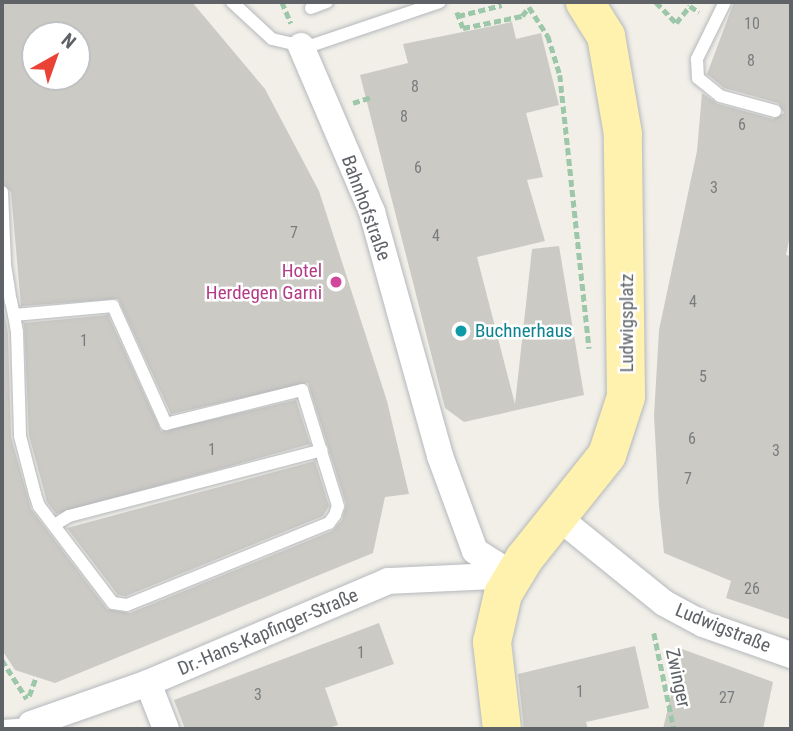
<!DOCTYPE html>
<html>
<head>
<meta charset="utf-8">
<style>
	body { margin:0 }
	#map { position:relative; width:793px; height:731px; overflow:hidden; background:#f1efe8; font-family:"Roboto Condensed",sans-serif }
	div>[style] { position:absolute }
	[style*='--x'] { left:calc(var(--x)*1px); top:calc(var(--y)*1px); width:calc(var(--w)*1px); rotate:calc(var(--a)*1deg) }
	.building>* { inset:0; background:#cccac5 }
	.path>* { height:4.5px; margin-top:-2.25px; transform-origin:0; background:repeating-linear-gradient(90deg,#9cc7a9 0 7px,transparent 0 10.5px) }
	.roads { filter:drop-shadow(0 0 2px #b5b8bc) drop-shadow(0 0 2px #b5b8bc) }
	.lane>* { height:12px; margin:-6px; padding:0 6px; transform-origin:6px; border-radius:6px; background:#fff }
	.street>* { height:26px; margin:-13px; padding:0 13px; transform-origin:13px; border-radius:13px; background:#fff }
	.primary>* { height:38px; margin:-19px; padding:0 19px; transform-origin:19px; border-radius:19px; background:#fff2af }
	.dots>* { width:19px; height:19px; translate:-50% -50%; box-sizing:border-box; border:4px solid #fff; border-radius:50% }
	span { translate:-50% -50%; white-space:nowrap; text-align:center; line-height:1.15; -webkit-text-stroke:5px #fff; paint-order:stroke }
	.number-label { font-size:16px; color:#7a7d7f }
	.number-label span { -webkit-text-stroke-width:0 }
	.street-label { font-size:19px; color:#5f6368 }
	.hotel-label { font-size:19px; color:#b23c85 }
	.right { translate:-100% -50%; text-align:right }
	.culture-label { font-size:19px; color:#0d838f }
	.left { translate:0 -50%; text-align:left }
	.frame { position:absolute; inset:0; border:4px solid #5f6368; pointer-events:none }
	.north { position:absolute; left:21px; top:21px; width:70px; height:70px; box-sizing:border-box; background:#fff; border:2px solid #bfc1c3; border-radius:50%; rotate:40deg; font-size:19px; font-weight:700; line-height:28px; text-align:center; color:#5f6368 }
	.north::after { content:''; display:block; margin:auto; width:24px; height:32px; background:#ea4335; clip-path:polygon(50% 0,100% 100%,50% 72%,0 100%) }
</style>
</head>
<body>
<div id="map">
	<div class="building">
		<i style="clip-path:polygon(evenodd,2px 2px,192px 2px,265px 89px,319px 191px,387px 401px,409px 494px,385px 497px,373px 553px,55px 683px,15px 670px,2px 650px,2px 299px,8px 333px,11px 437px,31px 509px,107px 609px,130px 613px,332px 531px,342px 520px,346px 504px,308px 383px,171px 414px,118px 299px,21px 306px,11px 192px,2px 183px,2px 2px,35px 35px,77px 35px,77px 77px,35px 77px,35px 35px)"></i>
		<i style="clip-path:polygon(734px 2px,791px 2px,791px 231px,786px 255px,791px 256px,791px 620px,726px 598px,731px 581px,664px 553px,659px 506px,654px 416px,659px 330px,697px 151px,702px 93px,718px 104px,773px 119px,784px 113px,778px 103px,724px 88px,707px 74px)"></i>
		<i style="clip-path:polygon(512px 22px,516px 39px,541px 33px,559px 105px,526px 113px,543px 177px,527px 180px,545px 241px,477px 257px,515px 404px,532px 249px,559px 246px,584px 395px,464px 422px,445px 408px,360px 75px,408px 63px,403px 44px)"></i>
		<i style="clip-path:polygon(108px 315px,161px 431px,296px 400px,310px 444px,56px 514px,47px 502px,29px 435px,24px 323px)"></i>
		<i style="clip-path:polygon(315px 461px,329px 506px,323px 516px,126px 596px,118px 595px,67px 528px)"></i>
		<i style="clip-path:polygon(379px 623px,394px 664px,325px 688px,338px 725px,326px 729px,185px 729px,174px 700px)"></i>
		<i style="clip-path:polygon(635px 646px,649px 708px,586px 722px,588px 729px,524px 729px,518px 674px)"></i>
		<i style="clip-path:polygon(682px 649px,773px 682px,763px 729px,663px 729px)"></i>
	</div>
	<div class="path">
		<i style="--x:282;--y:2;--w:23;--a:67"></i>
		<i style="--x:656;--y:2;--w:29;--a:46"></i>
		<i style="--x:676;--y:23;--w:22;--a:-51"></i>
		<i style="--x:690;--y:6;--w:11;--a:34"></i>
		<i style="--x:457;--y:12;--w:17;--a:69"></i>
		<i style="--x:463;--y:28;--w:60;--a:-11.5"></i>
		<i style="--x:522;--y:16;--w:11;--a:-52"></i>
		<i style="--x:529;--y:7;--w:35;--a:57"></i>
		<i style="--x:548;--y:36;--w:41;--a:72.9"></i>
		<i style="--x:560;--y:75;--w:275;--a:83.9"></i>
		<i style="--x:458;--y:16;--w:45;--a:-14"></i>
		<i style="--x:353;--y:103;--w:20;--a:-18"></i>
		<i style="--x:654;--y:633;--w:98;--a:78.2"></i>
		<i style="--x:2;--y:660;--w:46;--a:57.3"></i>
		<i style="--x:29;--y:696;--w:20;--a:-70"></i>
	</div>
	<div class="roads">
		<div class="lane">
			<i style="--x:232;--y:2;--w:54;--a:42.8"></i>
			<i style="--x:272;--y:39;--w:36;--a:13"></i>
			<i style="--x:307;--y:47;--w:140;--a:-18.7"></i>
			<i style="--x:725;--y:2;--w:64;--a:116.2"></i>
			<i style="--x:697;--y:59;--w:19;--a:87"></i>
			<i style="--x:698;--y:78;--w:28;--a:39"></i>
			<i style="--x:720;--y:96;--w:57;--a:15.3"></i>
			<i style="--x:311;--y:8;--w:17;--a:-21"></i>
			<i style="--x:2;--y:192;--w:73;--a:87.6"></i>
			<i style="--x:5;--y:265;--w:36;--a:81"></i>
			<i style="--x:11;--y:301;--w:14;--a:78"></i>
			<i style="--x:14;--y:315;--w:17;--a:80"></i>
			<i style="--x:17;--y:332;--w:104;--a:88.3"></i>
			<i style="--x:20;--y:436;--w:60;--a:75.5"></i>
			<i style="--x:35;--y:494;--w:13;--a:72"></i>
			<i style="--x:39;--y:506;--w:122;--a:52.7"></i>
			<i style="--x:113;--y:603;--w:14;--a:8"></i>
			<i style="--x:127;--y:605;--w:218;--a:-22.1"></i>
			<i style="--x:329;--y:523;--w:10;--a:-53"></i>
			<i style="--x:335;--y:515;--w:9;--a:-72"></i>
			<i style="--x:338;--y:506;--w:121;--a:-107.2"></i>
			<i style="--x:302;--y:390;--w:140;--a:166"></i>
			<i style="--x:166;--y:424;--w:129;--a:-114.2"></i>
			<i style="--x:113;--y:306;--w:99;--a:174.8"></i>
			<i style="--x:56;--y:524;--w:15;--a:-32"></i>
			<i style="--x:69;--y:516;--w:261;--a:-14.6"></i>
			<i style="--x:2;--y:726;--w:29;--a:-4"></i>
		</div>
		<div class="street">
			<i style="--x:301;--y:46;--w:181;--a:66.8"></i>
			<i style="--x:372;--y:212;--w:253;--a:74.4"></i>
			<i style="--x:440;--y:456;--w:101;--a:69.8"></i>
			<i style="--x:475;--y:551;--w:45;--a:32.3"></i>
			<i style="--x:559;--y:518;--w:135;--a:39"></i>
			<i style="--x:664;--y:603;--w:44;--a:28.3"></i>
			<i style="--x:703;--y:624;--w:93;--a:19.4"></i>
			<i style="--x:148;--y:683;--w:49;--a:68.6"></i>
			<i style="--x:31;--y:724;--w:124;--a:-19.3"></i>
			<i style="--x:148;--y:683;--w:261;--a:-23"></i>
			<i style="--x:388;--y:581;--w:125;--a:-2.7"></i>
		</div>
		<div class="primary">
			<i style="--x:502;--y:729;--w:88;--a:-96.6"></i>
			<i style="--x:492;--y:642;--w:49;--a:-77.1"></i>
			<i style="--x:503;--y:594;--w:41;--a:-59"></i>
			<i style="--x:524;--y:559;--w:133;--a:-51.4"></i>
			<i style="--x:607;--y:455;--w:61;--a:-71.9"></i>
			<i style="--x:626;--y:397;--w:263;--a:-90.7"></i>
			<i style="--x:623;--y:134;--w:99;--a:-99.8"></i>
			<i style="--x:606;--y:36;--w:40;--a:-122"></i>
		</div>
	</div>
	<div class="dots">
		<i style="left:336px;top:282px;background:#d1479c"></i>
		<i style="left:461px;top:331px;background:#0f9aa8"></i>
	</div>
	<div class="number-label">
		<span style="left:752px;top:24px">10</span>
		<span style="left:751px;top:61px">8</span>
		<span style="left:415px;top:87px">8</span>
		<span style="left:404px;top:117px">8</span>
		<span style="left:742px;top:125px">6</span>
		<span style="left:418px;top:168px">6</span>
		<span style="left:714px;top:188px">3</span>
		<span style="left:294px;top:233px">7</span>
		<span style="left:436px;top:236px">4</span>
		<span style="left:693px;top:302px">4</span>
		<span style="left:84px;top:341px">1</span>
		<span style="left:703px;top:377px">5</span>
		<span style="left:692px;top:439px">6</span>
		<span style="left:212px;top:450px">1</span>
		<span style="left:776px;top:451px">3</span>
		<span style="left:688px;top:479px">7</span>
		<span style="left:752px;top:589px">26</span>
		<span style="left:361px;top:653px">1</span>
		<span style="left:580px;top:692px">1</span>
		<span style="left:258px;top:695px">3</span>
		<span style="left:727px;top:698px">27</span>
	</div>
	<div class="street-label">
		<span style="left:366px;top:208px;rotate:70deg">Bahnhofstraße</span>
		<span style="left:627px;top:323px;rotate:-90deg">Ludwigsplatz</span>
		<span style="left:723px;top:628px;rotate:22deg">Ludwigstraße</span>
		<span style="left:268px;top:632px;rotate:-23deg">Dr.-Hans-Kapfinger-Straße</span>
		<span style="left:678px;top:678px;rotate:78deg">Zwinger</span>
	</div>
	<div class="hotel-label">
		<span class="right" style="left:322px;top:282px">Hotel<br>Herdegen Garni</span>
	</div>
	<div class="culture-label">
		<span class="left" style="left:475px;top:331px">Buchnerhaus</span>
	</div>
	<div class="frame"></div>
	<div class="north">N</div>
</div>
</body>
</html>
